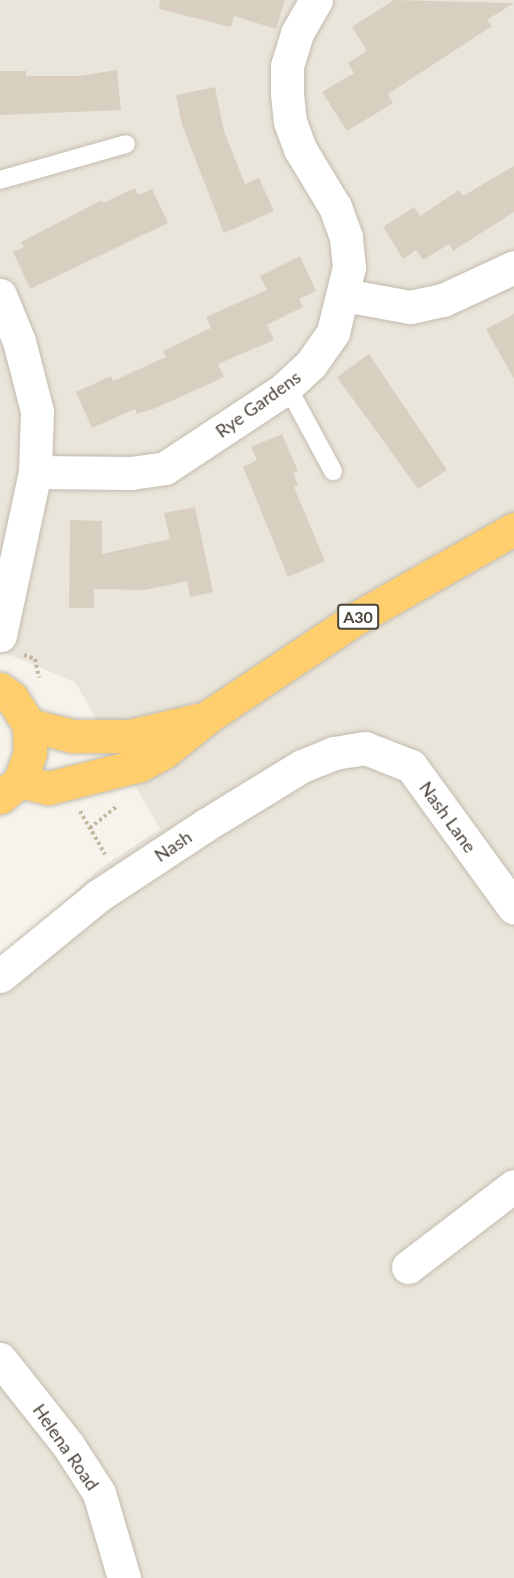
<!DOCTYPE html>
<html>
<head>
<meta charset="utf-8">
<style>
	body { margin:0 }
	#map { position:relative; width:514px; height:1578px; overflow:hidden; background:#f6f3ec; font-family:Lato,sans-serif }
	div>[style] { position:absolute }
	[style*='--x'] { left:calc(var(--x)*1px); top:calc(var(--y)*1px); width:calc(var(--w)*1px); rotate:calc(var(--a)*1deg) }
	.residential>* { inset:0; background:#eae5da }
	.building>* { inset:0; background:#d8cfc1 }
	.path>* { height:4px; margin-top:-2px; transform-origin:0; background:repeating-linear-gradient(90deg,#c4b79f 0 3px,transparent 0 6px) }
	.roads { filter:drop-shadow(0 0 2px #c2bbae) drop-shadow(0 0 2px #c2bbae) }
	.lane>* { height:18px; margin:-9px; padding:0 9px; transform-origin:9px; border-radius:9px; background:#fff }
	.street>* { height:33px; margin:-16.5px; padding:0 16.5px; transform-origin:16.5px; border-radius:16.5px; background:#fff }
	.highway>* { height:33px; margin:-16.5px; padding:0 16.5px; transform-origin:16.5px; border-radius:16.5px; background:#ffcf6e }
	span { translate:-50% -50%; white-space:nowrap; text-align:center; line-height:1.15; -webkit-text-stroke:4.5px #fff; paint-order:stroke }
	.shield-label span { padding:2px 4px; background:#fff; border:2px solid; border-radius:4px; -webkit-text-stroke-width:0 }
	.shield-label { font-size:16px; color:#4b4439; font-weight:700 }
	.street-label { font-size:18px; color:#4b4439 }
</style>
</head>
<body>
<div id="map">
	<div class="residential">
		<i style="clip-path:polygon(0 0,514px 0,514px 1578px,0 1578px,0 961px,98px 870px,160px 829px,75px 682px,0 651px)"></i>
	</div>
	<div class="building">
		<i style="clip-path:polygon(160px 0,285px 0,276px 29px,234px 16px,231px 27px,159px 9px)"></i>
		<i style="clip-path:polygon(394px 0,514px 3px,487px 20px,492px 26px,388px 94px,393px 103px,347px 131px,322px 92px,354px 73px,348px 63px,367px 51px,352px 27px)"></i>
		<i style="clip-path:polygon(117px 70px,121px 110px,0 115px,0 71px,26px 71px,26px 76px,78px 76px)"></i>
		<i style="clip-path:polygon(215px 87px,224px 131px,245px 184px,259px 178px,274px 211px,224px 233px,182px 125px,176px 95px)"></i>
		<i style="clip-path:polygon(514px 166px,514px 212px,453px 251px,449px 244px,423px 260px,416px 250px,403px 259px,383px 227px,414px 207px,420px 216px,459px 190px,463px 196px)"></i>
		<i style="clip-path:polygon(135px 188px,138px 195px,152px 189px,168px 223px,30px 289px,13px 252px,24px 247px,21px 242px,102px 200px,103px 203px)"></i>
		<i style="clip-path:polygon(300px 256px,316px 291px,299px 299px,303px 307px,267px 325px,274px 340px,218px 364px,224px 377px,156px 408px,137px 414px,135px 409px,92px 428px,76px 392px,111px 376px,113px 381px,166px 357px,163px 351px,211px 328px,206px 317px,267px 290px,260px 276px)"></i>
		<i style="clip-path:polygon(514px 314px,514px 379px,486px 329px)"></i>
		<i style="clip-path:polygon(369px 354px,447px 470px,418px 489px,337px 377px)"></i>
		<i style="clip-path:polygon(282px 434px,298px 471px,293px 473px,298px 485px,294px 487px,325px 561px,288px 577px,243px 467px,257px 460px,251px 447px)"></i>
		<i style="clip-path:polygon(195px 507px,213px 592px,190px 597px,187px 581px,145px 590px,94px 589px,94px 608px,69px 608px,70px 520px,102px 521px,102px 554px,170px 539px,164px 513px)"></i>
	</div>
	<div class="path">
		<i style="--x:24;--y:655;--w:12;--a:20"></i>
		<i style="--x:35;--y:659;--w:19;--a:78"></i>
		<i style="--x:80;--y:811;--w:50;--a:59.8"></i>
		<i style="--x:90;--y:828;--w:35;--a:-39"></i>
	</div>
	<div class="roads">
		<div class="lane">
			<i style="--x:0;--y:180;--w:131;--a:-15.9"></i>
			<i style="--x:287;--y:386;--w:97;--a:61.6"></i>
		</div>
		<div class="street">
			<i style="--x:0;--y:295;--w:50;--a:67.6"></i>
			<i style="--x:19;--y:341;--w:72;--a:75.6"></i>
			<i style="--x:37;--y:411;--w:61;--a:91.9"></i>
			<i style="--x:35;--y:472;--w:167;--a:102.1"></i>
			<i style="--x:344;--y:295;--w:67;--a:10.3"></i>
			<i style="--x:410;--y:307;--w:34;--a:-12"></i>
			<i style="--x:443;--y:300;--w:78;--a:-24.9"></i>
			<i style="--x:35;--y:472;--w:96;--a:0.6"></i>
			<i style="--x:131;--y:473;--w:34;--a:-8"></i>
			<i style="--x:165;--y:468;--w:141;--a:-33.5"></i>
			<i style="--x:283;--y:390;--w:38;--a:-43"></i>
			<i style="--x:311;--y:364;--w:39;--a:-55"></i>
			<i style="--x:333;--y:332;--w:67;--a:-76.2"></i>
			<i style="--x:349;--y:267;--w:30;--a:-96"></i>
			<i style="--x:346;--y:237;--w:32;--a:-110"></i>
			<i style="--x:335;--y:207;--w:68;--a:-121.1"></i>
			<i style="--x:300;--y:149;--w:29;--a:-110"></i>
			<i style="--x:290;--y:122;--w:30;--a:-96"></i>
			<i style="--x:287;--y:92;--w:26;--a:-90"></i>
			<i style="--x:287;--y:66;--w:34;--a:-73"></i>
			<i style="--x:297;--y:33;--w:38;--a:-60"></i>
			<i style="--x:0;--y:976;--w:127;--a:-39.2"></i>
			<i style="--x:98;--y:896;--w:127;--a:-33.4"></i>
			<i style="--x:204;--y:826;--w:115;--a:-31.5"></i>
			<i style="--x:302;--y:766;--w:35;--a:-22"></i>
			<i style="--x:334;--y:753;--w:31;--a:-9"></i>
			<i style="--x:365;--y:748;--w:49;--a:21.4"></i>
			<i style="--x:411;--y:766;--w:175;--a:54"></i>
			<i style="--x:408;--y:1267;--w:133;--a:-37.4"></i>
			<i style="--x:0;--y:1359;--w:110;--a:51.7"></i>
			<i style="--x:68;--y:1445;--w:57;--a:57.1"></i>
			<i style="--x:99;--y:1493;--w:89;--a:73.6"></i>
		</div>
		<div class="highway">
			<i style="--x:0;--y:689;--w:14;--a:36"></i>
			<i style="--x:11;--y:697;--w:33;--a:57"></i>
			<i style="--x:29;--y:725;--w:28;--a:88"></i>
			<i style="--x:30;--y:753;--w:30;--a:110"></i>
			<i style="--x:20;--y:781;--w:26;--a:141"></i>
			<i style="--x:29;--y:725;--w:45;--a:14"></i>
			<i style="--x:73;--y:736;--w:57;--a:0"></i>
			<i style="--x:130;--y:736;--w:69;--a:-13.4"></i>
			<i style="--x:20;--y:781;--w:29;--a:14"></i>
			<i style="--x:48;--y:788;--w:95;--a:-14"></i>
			<i style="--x:140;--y:765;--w:26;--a:-28"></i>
			<i style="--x:163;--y:753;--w:59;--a:-38.8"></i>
			<i style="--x:209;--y:716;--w:175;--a:-33.6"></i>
			<i style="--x:355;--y:619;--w:183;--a:-29.5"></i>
		</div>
	</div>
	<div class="shield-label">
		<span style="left:358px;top:617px">A30</span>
	</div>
	<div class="street-label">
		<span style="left:258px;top:404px;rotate:-36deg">Rye Gardens</span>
		<span style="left:448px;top:817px;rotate:54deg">Nash Lane</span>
		<span style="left:173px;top:846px;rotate:-34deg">Nash</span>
		<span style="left:66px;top:1447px;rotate:55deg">Helena Road</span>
	</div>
</div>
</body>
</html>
